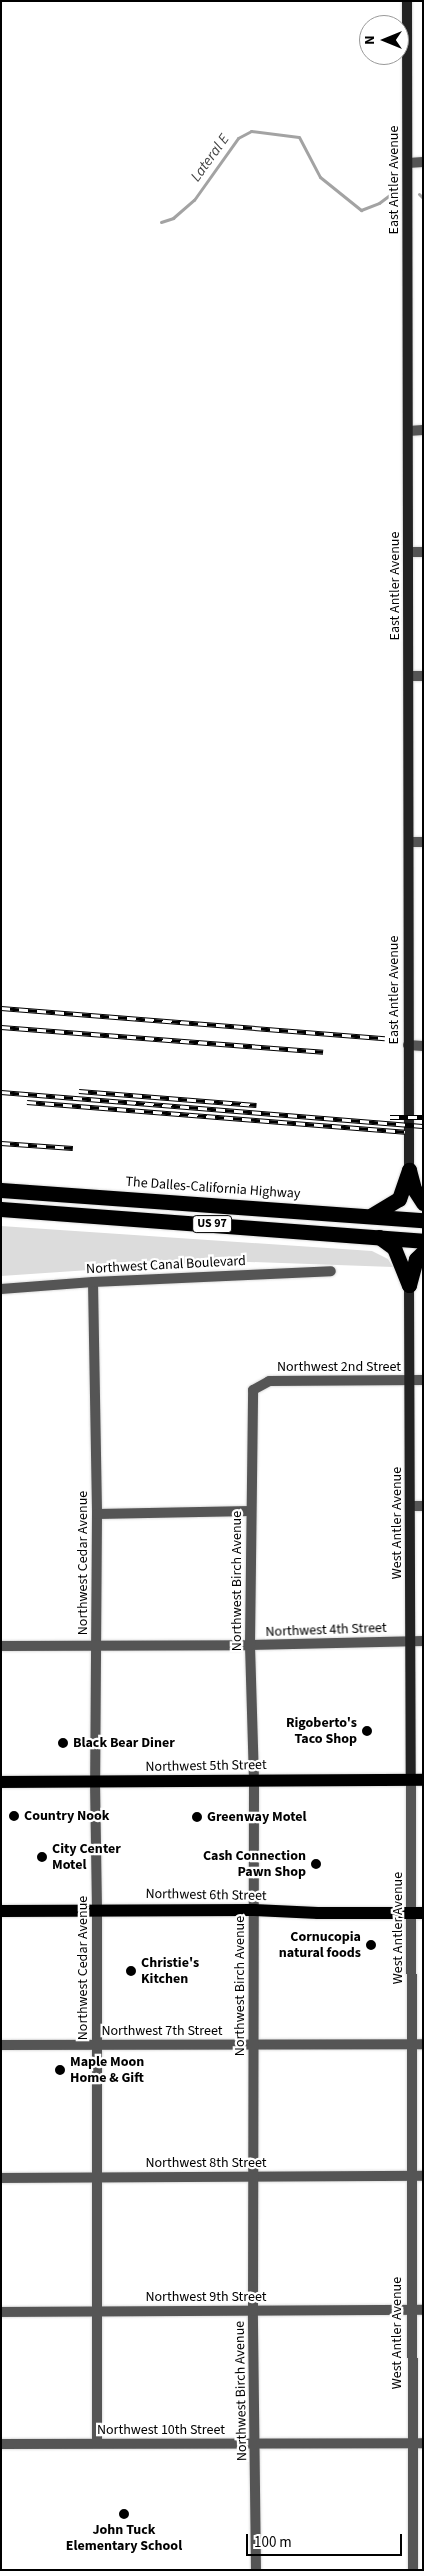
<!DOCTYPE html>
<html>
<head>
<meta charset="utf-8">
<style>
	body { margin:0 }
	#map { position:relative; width:424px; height:2571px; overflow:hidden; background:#fff; font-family:"Source Sans 3",sans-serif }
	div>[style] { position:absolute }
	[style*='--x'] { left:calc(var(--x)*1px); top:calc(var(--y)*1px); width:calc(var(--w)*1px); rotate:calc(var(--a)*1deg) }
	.green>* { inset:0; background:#dcdcdc }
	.stream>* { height:3px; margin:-1.5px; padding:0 1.5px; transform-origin:1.5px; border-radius:1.5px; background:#a3a3a3 }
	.roads { filter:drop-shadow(0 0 1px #dbdbdb) drop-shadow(0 0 1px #dbdbdb) }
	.street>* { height:10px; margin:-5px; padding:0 5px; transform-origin:5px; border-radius:5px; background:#555 }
	.secondary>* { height:10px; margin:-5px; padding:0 5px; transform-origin:5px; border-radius:5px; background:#222 }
	.primary>* { height:12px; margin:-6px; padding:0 6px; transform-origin:6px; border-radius:6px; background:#000 }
	.highway>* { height:15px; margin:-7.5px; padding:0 7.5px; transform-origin:7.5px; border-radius:7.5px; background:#000 }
	.rail>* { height:5px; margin-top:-2.5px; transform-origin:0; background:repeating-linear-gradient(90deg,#fff 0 9px,#000 0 18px); box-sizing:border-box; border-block:1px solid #000 }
	.dots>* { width:14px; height:14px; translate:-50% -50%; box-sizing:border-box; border:2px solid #fff; border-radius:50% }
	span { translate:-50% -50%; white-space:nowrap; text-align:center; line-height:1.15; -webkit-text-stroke:4.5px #fff; paint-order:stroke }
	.shield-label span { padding:1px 4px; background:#fff; border:1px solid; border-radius:4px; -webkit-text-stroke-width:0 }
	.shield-label { font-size:12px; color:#000; font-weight:700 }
	.street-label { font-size:14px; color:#000 }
	.poi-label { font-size:14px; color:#000; font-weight:700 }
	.right { translate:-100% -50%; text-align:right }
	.left { translate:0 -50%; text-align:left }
	.water-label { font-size:15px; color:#444; font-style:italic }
	.frame { position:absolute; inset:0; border:2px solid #000; pointer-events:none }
	.north { position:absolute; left:359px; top:15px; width:50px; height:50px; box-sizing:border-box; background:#fff; border:1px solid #999; border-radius:50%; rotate:270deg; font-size:14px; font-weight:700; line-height:20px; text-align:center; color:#000 }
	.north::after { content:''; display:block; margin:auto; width:18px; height:22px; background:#000; clip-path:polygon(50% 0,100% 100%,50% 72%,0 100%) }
	.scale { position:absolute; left:246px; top:2534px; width:156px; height:22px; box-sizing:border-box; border:2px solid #000; border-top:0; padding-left:6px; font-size:15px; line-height:18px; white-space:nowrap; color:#000; -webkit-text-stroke:4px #fff; paint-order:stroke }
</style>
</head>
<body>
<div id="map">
	<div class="green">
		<i style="clip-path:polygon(1px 1226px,372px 1251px,388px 1259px,393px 1267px,222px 1261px,1px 1276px)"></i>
	</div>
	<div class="stream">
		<i style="--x:419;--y:194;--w:6;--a:45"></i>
		<i style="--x:161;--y:222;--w:13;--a:-18"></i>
		<i style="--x:173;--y:218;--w:28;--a:-41"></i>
		<i style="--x:194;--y:200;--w:76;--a:-54.6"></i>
		<i style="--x:238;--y:138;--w:15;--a:-28"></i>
		<i style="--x:251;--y:131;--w:48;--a:7.1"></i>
		<i style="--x:299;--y:137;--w:45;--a:62.3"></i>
		<i style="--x:320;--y:177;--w:53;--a:38.8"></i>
		<i style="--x:361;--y:210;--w:19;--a:-21"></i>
		<i style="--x:379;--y:203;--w:20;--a:-37"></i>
	</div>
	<div class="roads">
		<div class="street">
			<i style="--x:408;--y:163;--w:15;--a:-4"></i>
			<i style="--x:408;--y:431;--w:15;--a:-4"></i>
			<i style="--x:408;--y:552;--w:15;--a:0"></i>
			<i style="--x:409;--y:676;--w:14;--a:0"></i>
			<i style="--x:409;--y:842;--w:14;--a:0"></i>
			<i style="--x:408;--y:1045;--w:15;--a:4"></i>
			<i style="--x:93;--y:1282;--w:232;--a:89"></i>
			<i style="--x:97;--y:1514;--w:268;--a:90.4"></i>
			<i style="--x:95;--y:1782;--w:128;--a:89.1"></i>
			<i style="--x:97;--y:1910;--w:533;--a:90"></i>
			<i style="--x:1;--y:1289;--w:92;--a:-4.4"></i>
			<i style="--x:93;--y:1282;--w:238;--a:-2.6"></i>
			<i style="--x:411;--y:1506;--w:12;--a:0"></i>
			<i style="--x:97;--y:1514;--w:154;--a:-1.1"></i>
			<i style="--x:1;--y:1646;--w:249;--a:-0.2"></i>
			<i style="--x:250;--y:1645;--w:173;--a:-1.3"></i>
			<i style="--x:411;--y:1780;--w:790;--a:89.85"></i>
			<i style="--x:1;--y:2045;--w:422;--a:-0.1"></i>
			<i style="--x:1;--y:2178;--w:422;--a:-0.3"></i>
			<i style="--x:1;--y:2312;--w:422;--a:-0.3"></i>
			<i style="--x:1;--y:2444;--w:422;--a:-0.1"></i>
			<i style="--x:256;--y:2570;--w:259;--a:-90.7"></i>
			<i style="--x:253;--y:2311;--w:531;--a:-89.89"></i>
			<i style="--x:254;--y:1780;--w:135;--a:-91.7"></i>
			<i style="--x:250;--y:1645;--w:255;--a:-89.3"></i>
			<i style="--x:253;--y:1390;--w:18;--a:-29"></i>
			<i style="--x:269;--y:1381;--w:154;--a:-0.4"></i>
		</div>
		<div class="secondary">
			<i style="--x:407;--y:1;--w:1169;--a:89.9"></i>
			<i style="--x:409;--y:1285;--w:495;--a:89.8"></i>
		</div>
		<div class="primary">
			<i style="--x:1;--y:1782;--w:422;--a:-0.3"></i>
			<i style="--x:1;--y:1911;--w:253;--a:-0.2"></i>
			<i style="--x:254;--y:1910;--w:64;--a:2.7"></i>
			<i style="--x:318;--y:1913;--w:105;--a:0"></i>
		</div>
		<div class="highway">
			<i style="--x:409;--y:1170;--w:20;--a:75"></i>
			<i style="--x:414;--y:1189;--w:17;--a:57"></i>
			<i style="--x:1;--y:1190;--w:423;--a:4.1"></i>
			<i style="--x:1;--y:1209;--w:423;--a:4.3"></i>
			<i style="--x:372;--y:1215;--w:31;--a:-31"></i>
			<i style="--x:399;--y:1199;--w:31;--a:-71"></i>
			<i style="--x:379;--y:1237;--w:19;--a:36"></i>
			<i style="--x:394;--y:1248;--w:40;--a:68"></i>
			<i style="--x:409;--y:1285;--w:27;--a:-75"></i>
			<i style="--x:416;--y:1259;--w:10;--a:-45"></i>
		</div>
	</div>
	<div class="rail">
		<i style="--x:1;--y:1008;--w:385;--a:4.5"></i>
		<i style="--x:1;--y:1027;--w:323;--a:4.4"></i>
		<i style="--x:79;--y:1091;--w:178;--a:4.5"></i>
		<i style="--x:1;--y:1092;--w:423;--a:4.6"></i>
		<i style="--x:27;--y:1102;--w:379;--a:4.5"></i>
		<i style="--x:390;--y:1117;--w:33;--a:0"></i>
		<i style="--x:1;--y:1143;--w:72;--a:4"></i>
	</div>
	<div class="dots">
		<i style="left:367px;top:1731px;background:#000"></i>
		<i style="left:63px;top:1743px;background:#000"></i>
		<i style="left:14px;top:1816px;background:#000"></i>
		<i style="left:197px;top:1817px;background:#000"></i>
		<i style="left:42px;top:1857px;background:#000"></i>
		<i style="left:316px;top:1864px;background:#000"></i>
		<i style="left:371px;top:1945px;background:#000"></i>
		<i style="left:131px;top:1971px;background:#000"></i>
		<i style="left:60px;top:2070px;background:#000"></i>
		<i style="left:124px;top:2514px;background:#000"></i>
	</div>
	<div class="shield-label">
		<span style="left:212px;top:1224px">US 97</span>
	</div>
	<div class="street-label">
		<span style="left:394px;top:180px;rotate:-90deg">East Antler Avenue</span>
		<span style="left:395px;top:586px;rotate:-90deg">East Antler Avenue</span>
		<span style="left:394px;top:990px;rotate:-90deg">East Antler Avenue</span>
		<span style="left:213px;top:1188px;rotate:4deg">The Dalles-California Highway</span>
		<span style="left:166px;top:1265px;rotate:-3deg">Northwest Canal Boulevard</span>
		<span style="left:339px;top:1367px">Northwest 2nd Street</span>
		<span style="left:397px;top:1523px;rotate:-90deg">West Antler Avenue</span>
		<span style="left:83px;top:1563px;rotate:-90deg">Northwest Cedar Avenue</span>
		<span style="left:237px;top:1581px;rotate:-90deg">Northwest Birch Avenue</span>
		<span style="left:326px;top:1630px;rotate:-2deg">Northwest 4th Street</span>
		<span style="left:206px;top:1766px;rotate:-1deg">Northwest 5th Street</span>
		<span style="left:206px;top:1895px;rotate:1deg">Northwest 6th Street</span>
		<span style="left:398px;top:1928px;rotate:-90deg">West Antler Avenue</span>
		<span style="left:83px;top:1968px;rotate:-90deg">Northwest Cedar Avenue</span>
		<span style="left:240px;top:1986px;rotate:-90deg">Northwest Birch Avenue</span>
		<span style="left:162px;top:2031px">Northwest 7th Street</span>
		<span style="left:206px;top:2163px">Northwest 8th Street</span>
		<span style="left:206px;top:2297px">Northwest 9th Street</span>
		<span style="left:397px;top:2333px;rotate:-90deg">West Antler Avenue</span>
		<span style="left:241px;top:2391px;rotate:-91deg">Northwest Birch Avenue</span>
		<span style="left:161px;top:2430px">Northwest 10th Street</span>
	</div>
	<div class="poi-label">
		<span class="right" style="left:357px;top:1731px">Rigoberto's<br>Taco Shop</span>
		<span class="left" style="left:73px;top:1743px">Black Bear Diner</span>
		<span class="left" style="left:24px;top:1816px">Country Nook</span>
		<span class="left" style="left:207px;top:1817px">Greenway Motel</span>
		<span class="left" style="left:52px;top:1857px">City Center<br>Motel</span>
		<span class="right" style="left:306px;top:1864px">Cash Connection<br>Pawn Shop</span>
		<span class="right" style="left:361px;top:1945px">Cornucopia<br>natural foods</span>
		<span class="left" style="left:141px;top:1971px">Christie's<br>Kitchen</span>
		<span class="left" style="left:70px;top:2070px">Maple Moon<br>Home &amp; Gift</span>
		<span style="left:124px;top:2538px">John Tuck<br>Elementary School</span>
	</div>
	<div class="water-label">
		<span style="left:210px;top:158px;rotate:-54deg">Lateral E</span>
	</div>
	<div class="frame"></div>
	<div class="north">N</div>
	<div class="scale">100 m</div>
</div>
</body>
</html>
